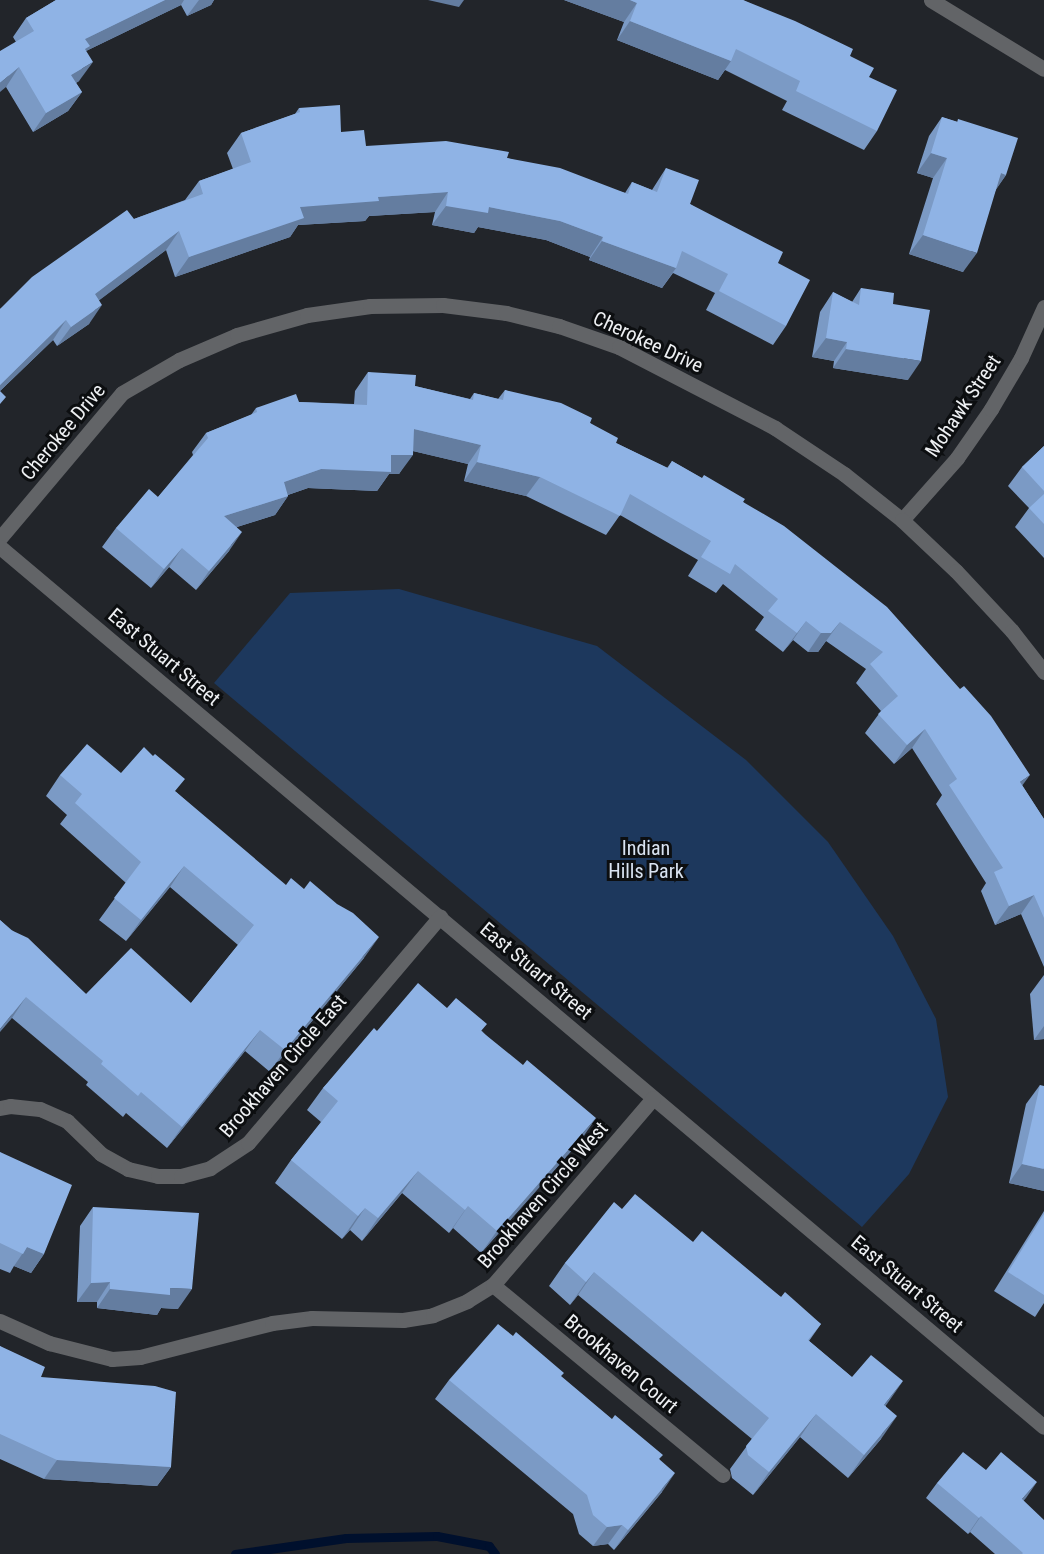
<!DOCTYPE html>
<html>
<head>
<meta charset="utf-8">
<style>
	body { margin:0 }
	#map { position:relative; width:1044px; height:1554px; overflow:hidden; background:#22252a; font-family:"Roboto Condensed",sans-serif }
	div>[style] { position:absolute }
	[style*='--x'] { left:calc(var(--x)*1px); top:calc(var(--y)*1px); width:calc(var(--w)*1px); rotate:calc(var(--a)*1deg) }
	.green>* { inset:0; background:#1d385d }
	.stream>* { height:9px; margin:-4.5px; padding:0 4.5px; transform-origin:4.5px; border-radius:4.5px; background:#00102d }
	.minor>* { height:15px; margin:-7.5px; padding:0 7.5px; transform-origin:7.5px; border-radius:7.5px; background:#626467 }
	.wall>* { inset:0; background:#7b9ac5 }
	.shaded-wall>* { inset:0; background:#647da0 }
	.building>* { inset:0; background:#8fb3e5 }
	span { translate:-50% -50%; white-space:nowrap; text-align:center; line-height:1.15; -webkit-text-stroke:6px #0c0e10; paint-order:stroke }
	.street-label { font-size:20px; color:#eef0f3 }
	.park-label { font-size:20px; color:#d9e3f1 }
</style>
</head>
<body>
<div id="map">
	<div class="green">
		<i style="clip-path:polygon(399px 589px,597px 646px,746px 760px,828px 842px,893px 936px,936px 1019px,948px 1097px,909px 1174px,862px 1227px,214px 683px,290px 593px)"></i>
	</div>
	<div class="stream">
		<i style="--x:235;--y:1554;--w:112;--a:-8.2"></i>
		<i style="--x:346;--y:1538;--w:91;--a:-1.3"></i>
		<i style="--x:437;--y:1536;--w:53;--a:10.9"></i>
		<i style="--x:489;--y:1546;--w:10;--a:53"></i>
	</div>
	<div class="minor">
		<i style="--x:931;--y:0;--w:132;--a:31.4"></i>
		<i style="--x:902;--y:520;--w:83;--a:-48.4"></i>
		<i style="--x:957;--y:458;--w:60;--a:-55.2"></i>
		<i style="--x:991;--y:409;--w:59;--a:-59.5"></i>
		<i style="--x:1021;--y:358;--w:56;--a:-65.7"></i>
		<i style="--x:0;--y:538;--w:189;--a:-49.9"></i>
		<i style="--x:122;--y:393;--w:66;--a:-30.1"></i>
		<i style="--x:179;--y:360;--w:63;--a:-23.3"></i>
		<i style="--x:237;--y:335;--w:73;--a:-15.9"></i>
		<i style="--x:307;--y:315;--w:64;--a:-8.1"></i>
		<i style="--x:370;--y:306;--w:73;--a:-0.8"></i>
		<i style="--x:443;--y:305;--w:64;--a:7.2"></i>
		<i style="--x:506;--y:313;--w:55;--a:13.8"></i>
		<i style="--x:559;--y:326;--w:64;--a:19.3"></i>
		<i style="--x:619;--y:347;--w:176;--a:27.4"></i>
		<i style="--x:775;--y:428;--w:83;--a:33.7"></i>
		<i style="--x:844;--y:474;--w:74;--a:38.4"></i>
		<i style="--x:902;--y:520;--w:74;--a:43.4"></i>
		<i style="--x:956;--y:571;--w:82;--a:47"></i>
		<i style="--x:1012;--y:631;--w:52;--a:52"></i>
		<i style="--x:0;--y:547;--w:1365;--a:40.13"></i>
		<i style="--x:0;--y:1108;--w:10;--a:-11"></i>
		<i style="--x:10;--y:1106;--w:30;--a:6"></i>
		<i style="--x:40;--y:1109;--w:30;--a:24"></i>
		<i style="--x:67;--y:1121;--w:47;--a:44.1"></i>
		<i style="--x:101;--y:1154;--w:31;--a:29"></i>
		<i style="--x:128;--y:1169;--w:31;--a:13"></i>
		<i style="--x:158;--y:1176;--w:23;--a:0"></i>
		<i style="--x:181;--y:1176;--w:30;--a:-15"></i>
		<i style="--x:210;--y:1168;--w:45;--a:-33.3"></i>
		<i style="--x:248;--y:1143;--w:297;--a:-49.7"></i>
		<i style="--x:493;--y:1285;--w:298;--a:39.6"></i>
		<i style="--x:0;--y:1321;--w:54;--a:24.2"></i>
		<i style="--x:49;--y:1343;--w:65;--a:14.3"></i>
		<i style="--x:112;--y:1359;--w:28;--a:-4"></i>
		<i style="--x:140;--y:1357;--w:136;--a:-14.4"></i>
		<i style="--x:272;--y:1323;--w:40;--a:-7.1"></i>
		<i style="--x:312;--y:1318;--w:91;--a:1.3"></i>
		<i style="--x:403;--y:1320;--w:30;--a:-9"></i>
		<i style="--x:433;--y:1315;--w:37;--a:-22"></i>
		<i style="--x:467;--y:1301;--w:31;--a:-32"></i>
		<i style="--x:493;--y:1285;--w:246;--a:-49.4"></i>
	</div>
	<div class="wall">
		<i style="clip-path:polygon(56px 0,214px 0,211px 5px,187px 16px,181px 5px,86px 51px,79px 81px,76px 83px,82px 92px,68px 111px,33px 132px,6px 87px,16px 42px,13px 37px,26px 18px)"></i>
		<i style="clip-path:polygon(564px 0,743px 0,850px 56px,869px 77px,877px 131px,864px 150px,782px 110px,787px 101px,725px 70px,718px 80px,617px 40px,624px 22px)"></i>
		<i style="clip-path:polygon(299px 108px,366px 146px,507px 158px,625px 193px,632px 182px,652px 190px,666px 168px,690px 204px,778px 263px,786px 326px,773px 345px,706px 310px,715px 293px,673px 273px,662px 288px,589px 260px,590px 257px,546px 240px,478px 227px,474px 233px,432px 225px,435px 212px,369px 216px,365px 221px,298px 225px,290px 237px,175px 277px,166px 250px,99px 300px,89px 324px,57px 346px,53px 340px,0 391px,0 309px,134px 219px,185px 200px,199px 181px,233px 169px,227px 153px,241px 133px,295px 114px)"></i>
		<i style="clip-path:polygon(942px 117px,957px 122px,958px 119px,1006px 175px,996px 189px,963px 272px,909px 254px,933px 178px,917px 173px,929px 136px)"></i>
		<i style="clip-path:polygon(861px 288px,893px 304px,908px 380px,833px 368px,834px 361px,812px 357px,820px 312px,833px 292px,852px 302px)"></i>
		<i style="clip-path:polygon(368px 372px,415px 386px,470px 399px,474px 393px,498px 399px,505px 390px,590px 423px,616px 443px,667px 468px,672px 461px,743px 502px,1022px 785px,1044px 819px,1044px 967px,1021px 914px,995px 925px,981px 891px,986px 883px,936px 804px,942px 795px,912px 748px,894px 764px,865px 733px,881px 711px,856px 683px,866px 669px,826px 641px,818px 652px,808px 652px,793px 640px,783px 652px,755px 630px,764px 617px,723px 584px,716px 593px,688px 576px,698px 560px,620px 515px,606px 535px,526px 496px,464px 481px,468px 464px,413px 451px,399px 474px,389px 474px,377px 491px,308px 488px,288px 495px,288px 496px,275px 515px,237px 527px,229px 551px,196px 590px,169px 567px,151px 588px,102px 547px,116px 528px,158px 497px,193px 455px,192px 452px,206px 433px,251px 415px,256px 408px,299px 402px,354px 404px,355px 391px)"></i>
		<i style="clip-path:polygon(1044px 446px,1044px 558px,1015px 527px,1029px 508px,1008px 486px,1022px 467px)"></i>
		<i style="clip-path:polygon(121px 773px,176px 792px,364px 958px,270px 1072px,245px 1051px,167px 1148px,126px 1113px,123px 1117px,86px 1085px,88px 1082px,12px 1018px,0 920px,86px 994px,191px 1003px,238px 945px,170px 887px,126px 941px,99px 920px,126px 883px,60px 824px,67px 815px,46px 796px,60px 775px)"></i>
		<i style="clip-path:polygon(1044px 975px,1044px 1039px,1034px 1040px,1030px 994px)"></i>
		<i style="clip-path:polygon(447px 1008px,482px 1031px,581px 1140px,481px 1253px,453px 1228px,449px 1233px,402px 1193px,362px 1241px,350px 1230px,342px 1239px,275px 1183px,291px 1160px,321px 1122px,307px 1110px,323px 1088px,377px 1031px)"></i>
		<i style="clip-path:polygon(1040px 1085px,1044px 1191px,1009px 1183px,1026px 1104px)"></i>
		<i style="clip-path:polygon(0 1152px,44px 1254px,31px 1273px,14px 1266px,10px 1273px,0 1269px)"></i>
		<i style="clip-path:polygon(93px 1207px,178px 1309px,161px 1308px,157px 1315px,97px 1308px,97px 1302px,77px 1302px,80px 1226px)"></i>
		<i style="clip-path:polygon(622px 1209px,693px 1242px,781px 1297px,821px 1324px,809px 1341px,886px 1406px,881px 1439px,848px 1478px,800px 1437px,753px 1495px,732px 1478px,730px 1469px,752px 1439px,578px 1295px,570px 1305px,549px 1286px,565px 1263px)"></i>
		<i style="clip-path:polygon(1044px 1211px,1044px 1303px,1035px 1317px,994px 1291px)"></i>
		<i style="clip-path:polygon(0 1346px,41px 1377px,171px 1467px,157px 1486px,44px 1479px,0 1459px)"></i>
		<i style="clip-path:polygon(561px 1377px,660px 1460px,662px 1492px,614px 1550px,608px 1544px,593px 1546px,579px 1534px,573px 1514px,435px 1399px,449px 1380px)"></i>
		<i style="clip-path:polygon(986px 1470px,1023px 1500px,1044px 1554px,995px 1554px,970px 1532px,968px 1534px,926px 1498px,937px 1483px)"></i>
	</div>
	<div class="shaded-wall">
		<i style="clip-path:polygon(165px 0,184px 0,181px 5px,86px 51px,76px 65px,85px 39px)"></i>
		<i style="clip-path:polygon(199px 0,214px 0,211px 5px,187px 16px)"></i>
		<i style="clip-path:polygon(428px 0,464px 0,459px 7px)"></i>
		<i style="clip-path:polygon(564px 0,630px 0,637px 3px,624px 22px)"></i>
		<i style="clip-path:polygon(630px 21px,731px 61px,718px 80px,617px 40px)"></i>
		<i style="clip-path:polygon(93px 62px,79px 81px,58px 94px,71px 75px)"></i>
		<i style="clip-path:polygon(19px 67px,6px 87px,0 92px,0 83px)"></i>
		<i style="clip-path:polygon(82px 92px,68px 111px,33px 132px,46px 113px)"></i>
		<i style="clip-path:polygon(931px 153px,947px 158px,933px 178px,917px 173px)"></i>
		<i style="clip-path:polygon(1001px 173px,1006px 175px,993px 194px)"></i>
		<i style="clip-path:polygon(448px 192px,435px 212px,369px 216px,365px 221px,298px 225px,290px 237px,175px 277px,189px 257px,300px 207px,378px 197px)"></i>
		<i style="clip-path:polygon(446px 206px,489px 207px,560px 221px,603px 237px,590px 257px,546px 240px,478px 227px,474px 233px,432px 225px)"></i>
		<i style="clip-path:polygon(179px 231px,166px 250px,81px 314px,95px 294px)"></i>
		<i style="clip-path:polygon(923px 235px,977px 253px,963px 272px,909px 254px)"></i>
		<i style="clip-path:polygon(602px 241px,676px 268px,662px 288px,589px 260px)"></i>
		<i style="clip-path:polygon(102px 305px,89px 324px,57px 346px,71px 327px)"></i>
		<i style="clip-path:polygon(66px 320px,53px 340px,0 391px,0 385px)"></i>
		<i style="clip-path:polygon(826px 338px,847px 342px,834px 361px,812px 357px)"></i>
		<i style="clip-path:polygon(846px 349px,921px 361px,908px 380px,833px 368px)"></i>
		<i style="clip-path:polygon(414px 429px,481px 445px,468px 464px,400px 448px)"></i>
		<i style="clip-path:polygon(391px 455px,413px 455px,399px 474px,389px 474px,377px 491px,308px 488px,270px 501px,284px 482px,321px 469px)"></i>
		<i style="clip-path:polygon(477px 462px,540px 477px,526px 496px,464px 481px)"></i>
		<i style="clip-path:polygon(288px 496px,275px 515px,211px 535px,224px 516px)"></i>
		<i style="clip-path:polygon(242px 532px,229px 551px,196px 590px,209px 571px)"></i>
		<i style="clip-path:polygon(182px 548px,169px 567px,151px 588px,164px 569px)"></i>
		<i style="clip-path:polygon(806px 621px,793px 640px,783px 652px,797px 633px)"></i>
		<i style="clip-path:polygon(840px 622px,818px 652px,808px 652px,821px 633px)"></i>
		<i style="clip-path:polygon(925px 729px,912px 748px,894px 764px,907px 745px)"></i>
		<i style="clip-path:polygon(1030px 775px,1016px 794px,1020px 782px)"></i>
		<i style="clip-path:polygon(184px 866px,170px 887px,126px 941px,141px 920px)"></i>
		<i style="clip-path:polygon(1034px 895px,1021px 914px,995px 925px,1009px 906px)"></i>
		<i style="clip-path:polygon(379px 937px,364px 958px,270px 1072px,285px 1050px)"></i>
		<i style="clip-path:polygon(26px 997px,12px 1018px,0 1032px,0 1029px)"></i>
		<i style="clip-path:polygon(1044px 1026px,1044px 1039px,1034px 1040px)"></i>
		<i style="clip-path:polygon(260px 1030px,245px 1051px,167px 1148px,182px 1127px)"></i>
		<i style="clip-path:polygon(596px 1118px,581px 1140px,481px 1253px,497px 1231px)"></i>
		<i style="clip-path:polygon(1022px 1164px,1044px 1169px,1044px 1191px,1009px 1183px)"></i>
		<i style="clip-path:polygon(418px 1171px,402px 1193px,362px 1241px,378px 1218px)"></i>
		<i style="clip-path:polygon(468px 1206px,453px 1228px,449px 1233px,465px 1210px)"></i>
		<i style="clip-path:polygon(365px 1208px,350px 1230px,342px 1239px,358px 1216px)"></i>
		<i style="clip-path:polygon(27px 1247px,44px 1254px,31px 1273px,14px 1266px)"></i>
		<i style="clip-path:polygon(594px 1272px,578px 1295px,570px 1305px,586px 1282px)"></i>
		<i style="clip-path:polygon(110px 1282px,97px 1302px,77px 1302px,91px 1283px)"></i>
		<i style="clip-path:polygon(170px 1288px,192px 1289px,178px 1309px,161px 1308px,157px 1315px,97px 1308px,110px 1289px)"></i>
		<i style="clip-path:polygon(903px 1381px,887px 1404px,868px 1428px,884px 1405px)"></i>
		<i style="clip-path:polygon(816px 1414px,800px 1437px,753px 1495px,769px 1472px)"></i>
		<i style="clip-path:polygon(897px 1416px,881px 1439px,848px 1478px,864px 1455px)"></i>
		<i style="clip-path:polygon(57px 1460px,171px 1467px,157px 1486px,44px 1479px)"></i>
		<i style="clip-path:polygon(675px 1473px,662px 1492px,614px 1550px,628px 1530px)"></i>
		<i style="clip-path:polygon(1037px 1482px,1026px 1498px,1011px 1515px,1022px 1499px)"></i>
		<i style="clip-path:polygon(981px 1516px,970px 1532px,968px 1534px,979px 1518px)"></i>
		<i style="clip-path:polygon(622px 1525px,608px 1544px,593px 1546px,607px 1527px)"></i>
	</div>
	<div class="building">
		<i style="clip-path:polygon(56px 0,165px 0,85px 39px,90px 46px,85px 49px,93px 62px,71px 75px,82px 92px,46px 113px,19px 67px,0 83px,0 51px,34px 31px,26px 18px)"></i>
		<i style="clip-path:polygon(630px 0,743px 0,795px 21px,853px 49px,850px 56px,874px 68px,869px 77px,897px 90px,877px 131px,796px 91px,800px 81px,736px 49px,731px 61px,630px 21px,637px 3px)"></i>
		<i style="clip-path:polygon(340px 105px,341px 132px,364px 130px,366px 146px,446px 141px,509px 152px,507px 158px,560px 168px,628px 194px,632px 182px,657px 192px,666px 168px,699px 180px,690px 204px,783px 252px,778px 263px,810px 280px,786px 326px,719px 291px,728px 274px,682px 251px,676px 268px,602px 241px,603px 237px,560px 221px,489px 207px,488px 213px,446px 206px,448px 192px,378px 197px,379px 201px,300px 207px,304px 218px,189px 257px,179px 231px,95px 294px,102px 305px,71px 327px,66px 320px,0 385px,0 309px,32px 277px,127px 210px,134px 219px,203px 194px,199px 181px,251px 162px,241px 133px,300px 112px,299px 108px)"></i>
		<i style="clip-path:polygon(942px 117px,958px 122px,958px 119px,1018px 138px,1006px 175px,1001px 173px,977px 253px,923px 235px,947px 158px,931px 153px)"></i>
		<i style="clip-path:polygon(861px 288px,894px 293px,893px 304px,930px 310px,921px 361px,846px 349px,847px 342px,826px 338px,833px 292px,859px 305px)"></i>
		<i style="clip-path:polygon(368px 372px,416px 375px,415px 386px,473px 400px,474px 393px,503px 400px,505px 390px,561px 403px,592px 418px,590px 423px,618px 438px,616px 443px,668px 468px,672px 461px,702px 478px,704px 475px,745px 499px,743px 502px,784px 526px,887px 607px,960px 689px,964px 686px,991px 716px,1030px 775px,1020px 782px,1044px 819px,1044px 918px,1034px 895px,1009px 906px,994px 872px,1003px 868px,949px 785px,957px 779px,925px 729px,907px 745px,878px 714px,898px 696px,870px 664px,883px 652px,840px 622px,831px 633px,821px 633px,806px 621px,797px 633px,768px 611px,778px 599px,735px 564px,730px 574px,701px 557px,711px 541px,630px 494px,620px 516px,540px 477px,477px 462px,481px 445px,414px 429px,413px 455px,391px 455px,391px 472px,321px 469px,284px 482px,288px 496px,224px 516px,242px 532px,209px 571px,182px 548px,164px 569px,116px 528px,149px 489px,158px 497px,208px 438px,206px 433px,257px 412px,256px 408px,296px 394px,299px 402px,367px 405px)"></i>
		<i style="clip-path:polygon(0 391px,6px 397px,0 404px)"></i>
		<i style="clip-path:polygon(1044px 446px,1044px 491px,1022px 467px)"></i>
		<i style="clip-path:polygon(1044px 494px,1044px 524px,1029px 508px)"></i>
		<i style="clip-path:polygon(87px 744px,121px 773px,144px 747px,153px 756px,155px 754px,185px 779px,175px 791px,286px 885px,291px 878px,304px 889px,310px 881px,337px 904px,353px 913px,379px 937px,285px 1050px,260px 1030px,182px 1127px,141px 1092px,138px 1096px,101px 1064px,103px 1061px,26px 997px,0 1029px,0 920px,11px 930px,28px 938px,86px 994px,131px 948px,191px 1003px,254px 925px,184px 866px,141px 920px,114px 898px,141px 862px,75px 803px,82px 794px,60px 775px)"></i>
		<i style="clip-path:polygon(418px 983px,447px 1008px,456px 998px,487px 1024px,481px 1031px,523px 1065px,527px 1060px,596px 1118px,497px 1231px,468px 1206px,465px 1210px,418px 1171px,378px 1218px,365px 1208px,358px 1216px,291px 1160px,338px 1101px,323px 1088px,374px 1028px,377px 1031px)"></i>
		<i style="clip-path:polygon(1040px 1085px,1044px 1086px,1044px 1169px,1022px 1164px)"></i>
		<i style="clip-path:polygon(0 1152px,72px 1185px,44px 1254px,27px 1247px,23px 1254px,0 1243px)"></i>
		<i style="clip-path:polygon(635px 1194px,693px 1242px,702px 1231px,781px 1297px,785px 1292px,821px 1324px,808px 1340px,852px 1377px,871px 1355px,903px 1381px,884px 1405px,897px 1416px,864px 1455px,816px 1414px,769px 1472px,748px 1455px,746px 1446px,769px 1418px,594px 1272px,586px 1282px,565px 1263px,614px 1202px,622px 1209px)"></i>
		<i style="clip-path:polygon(93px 1207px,199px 1213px,192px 1289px,170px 1288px,170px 1295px,110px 1289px,110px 1282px,91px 1283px)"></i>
		<i style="clip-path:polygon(1044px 1214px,1044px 1295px,1008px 1272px)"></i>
		<i style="clip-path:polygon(498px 1324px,513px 1336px,516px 1332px,564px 1373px,561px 1376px,612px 1419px,615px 1415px,663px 1455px,659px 1459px,675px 1473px,628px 1530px,622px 1525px,607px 1527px,593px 1515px,587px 1495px,449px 1380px)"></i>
		<i style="clip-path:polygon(0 1346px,45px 1367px,41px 1377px,155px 1386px,176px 1392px,171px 1467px,57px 1460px,0 1434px)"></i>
		<i style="clip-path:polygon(963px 1452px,986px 1470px,1001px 1452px,1037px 1482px,1022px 1499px,1044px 1520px,1044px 1554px,1022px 1554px,1023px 1553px,981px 1516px,979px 1518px,937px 1483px)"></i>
	</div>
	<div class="street-label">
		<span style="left:648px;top:342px;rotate:25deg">Cherokee Drive</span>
		<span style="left:963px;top:406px;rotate:-56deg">Mohawk Street</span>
		<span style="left:63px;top:432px;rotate:-50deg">Cherokee Drive</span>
		<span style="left:164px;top:657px;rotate:40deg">East Stuart Street</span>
		<span style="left:536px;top:971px;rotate:40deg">East Stuart Street</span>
		<span style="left:283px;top:1066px;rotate:-49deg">Brookhaven Circle East</span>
		<span style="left:543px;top:1195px;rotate:-49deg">Brookhaven Circle West</span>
		<span style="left:907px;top:1284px;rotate:40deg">East Stuart Street</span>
		<span style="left:621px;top:1364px;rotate:40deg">Brookhaven Court</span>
	</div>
	<div class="park-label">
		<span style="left:646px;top:860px">Indian<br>Hills Park</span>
	</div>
</div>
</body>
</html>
